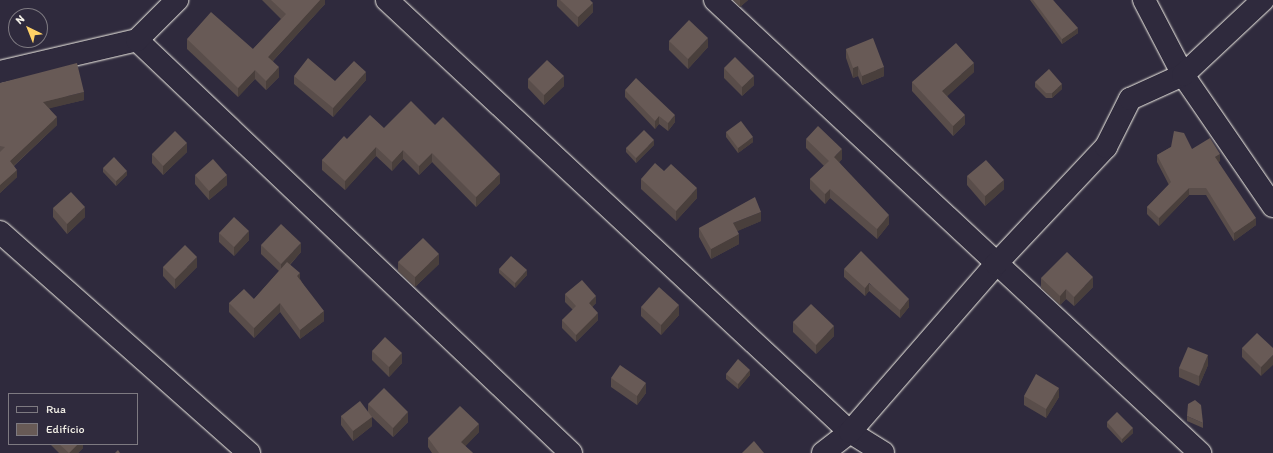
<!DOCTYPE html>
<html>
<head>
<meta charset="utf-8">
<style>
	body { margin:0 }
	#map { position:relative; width:1273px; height:453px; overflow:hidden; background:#2f2a3d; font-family:Itim,sans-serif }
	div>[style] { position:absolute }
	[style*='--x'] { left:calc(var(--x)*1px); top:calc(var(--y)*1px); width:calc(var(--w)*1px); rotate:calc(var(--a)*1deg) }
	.roads { filter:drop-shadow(0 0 1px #f4f1e8) drop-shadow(0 0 1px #f4f1e8) }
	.minor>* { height:22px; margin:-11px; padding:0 11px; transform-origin:11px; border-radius:11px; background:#2f2a3d }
	.wall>* { inset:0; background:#594d4a }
	.shaded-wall>* { inset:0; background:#493f3c }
	.building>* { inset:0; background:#685a56 }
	span { translate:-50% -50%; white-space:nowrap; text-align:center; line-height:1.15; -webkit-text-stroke:3.5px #2f2a3d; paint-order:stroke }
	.legend { position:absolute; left:8px; top:393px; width:130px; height:52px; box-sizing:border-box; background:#2f2a3d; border:1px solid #7e7a81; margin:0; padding:5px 7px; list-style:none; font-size:12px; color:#f4f1e8 }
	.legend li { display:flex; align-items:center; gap:8px; height:20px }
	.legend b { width:20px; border:1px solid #7e7a81 }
	.north { position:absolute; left:8px; top:8px; width:40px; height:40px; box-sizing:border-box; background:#2f2a3d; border:1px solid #7e7a81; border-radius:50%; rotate:317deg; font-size:11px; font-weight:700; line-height:16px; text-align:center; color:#f4f1e8 }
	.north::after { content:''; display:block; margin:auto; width:14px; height:18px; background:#ffd166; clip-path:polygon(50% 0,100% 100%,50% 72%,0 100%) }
</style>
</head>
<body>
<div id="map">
	<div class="roads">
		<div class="minor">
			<i style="--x:387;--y:0;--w:633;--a:43.02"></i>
			<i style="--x:850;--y:432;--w:39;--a:32"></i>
			<i style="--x:715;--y:0;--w:664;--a:43.05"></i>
			<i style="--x:1144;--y:0;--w:85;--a:62.5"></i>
			<i style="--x:1183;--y:75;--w:159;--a:55.5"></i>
			<i style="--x:137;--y:40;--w:599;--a:43.58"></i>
			<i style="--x:0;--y:72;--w:141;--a:-13.1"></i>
			<i style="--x:137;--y:40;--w:57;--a:-45"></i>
			<i style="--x:0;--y:232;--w:333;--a:41.6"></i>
			<i style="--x:823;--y:453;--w:34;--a:-38"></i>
			<i style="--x:850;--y:432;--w:223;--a:-49"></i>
			<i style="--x:996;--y:264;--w:161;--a:-46.8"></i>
			<i style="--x:1106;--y:147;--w:54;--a:-63.4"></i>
			<i style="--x:1130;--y:99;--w:58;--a:-24.4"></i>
			<i style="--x:1183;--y:75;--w:110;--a:-43.2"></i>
		</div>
	</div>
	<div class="wall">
		<i style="clip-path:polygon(262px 0,325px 0,325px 4px,273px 61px,279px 77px,266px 90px,255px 79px,238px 97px,187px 49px,187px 39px,253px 49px,281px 19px)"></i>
		<i style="clip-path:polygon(557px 0,590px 0,593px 12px,578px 27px,557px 6px)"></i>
		<i style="clip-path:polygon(733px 0,748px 0,740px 7px)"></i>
		<i style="clip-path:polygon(1030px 0,1053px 0,1078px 33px,1062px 44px)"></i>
		<i style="clip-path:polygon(669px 41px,708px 47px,688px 69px,669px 50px)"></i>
		<i style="clip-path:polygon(846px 49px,884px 76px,862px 85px,858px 76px,853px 78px,846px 58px)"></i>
		<i style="clip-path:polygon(724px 68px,754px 85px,742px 96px,724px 78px)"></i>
		<i style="clip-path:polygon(974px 72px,947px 96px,965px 124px,953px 136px,912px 91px,912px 82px)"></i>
		<i style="clip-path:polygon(294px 76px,335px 81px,366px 80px,333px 117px,294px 84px)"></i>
		<i style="clip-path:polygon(528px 79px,564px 86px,544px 105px,528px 88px)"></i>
		<i style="clip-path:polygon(1035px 82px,1062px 89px,1052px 98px,1046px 98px,1035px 87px)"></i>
		<i style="clip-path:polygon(0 83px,84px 100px,49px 108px,57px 125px,14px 166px,17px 177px,0 193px)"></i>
		<i style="clip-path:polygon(625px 90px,675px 122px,668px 131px,659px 124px,655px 129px,625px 97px)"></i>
		<i style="clip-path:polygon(435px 125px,500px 183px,476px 207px,432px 162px,419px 175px,403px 159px,392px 171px,376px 156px,345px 190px,322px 170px,322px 160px,347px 139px,384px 128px)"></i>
		<i style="clip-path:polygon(726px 132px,753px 142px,738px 153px,726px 137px)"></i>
		<i style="clip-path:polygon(806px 139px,842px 159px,839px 162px,889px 224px,877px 239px,830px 198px,825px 204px,810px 189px,810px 179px,824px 166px,806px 148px)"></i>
		<i style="clip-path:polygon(654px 145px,636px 163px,626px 152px,626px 148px)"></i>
		<i style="clip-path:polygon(1171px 147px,1192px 149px,1220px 161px,1218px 162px,1256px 225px,1234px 241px,1206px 195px,1189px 195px,1159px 226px,1147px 214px,1147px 207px,1169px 185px,1157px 162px,1157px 155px)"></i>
		<i style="clip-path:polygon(187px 152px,163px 175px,152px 163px,152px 154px)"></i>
		<i style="clip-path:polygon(103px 168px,127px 175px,116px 186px,103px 172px)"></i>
		<i style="clip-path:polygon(664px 171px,697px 198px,676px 221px,641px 189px,641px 179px)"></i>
		<i style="clip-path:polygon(195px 175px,227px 185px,209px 200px,195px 184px)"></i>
		<i style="clip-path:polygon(967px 176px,1004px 189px,985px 206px,967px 185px)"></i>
		<i style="clip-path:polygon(53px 208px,85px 217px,67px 234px,53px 217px)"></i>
		<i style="clip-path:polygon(761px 221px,737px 231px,739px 244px,711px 259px,699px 237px,699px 228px)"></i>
		<i style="clip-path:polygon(219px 233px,249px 240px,234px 256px,219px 242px)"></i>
		<i style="clip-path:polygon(261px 245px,301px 252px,290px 265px,300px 279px,324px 321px,300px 339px,280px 312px,254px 338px,229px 312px,229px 303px,254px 299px,279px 271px,261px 254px)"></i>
		<i style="clip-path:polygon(398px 262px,439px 264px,415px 287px,398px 271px)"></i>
		<i style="clip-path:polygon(163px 267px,197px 267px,175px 289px,163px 276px)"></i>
		<i style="clip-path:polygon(499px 269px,527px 275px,515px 288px,499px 273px)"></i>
		<i style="clip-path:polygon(844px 269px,909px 307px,900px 318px,869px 291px,865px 296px,844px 277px)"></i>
		<i style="clip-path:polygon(1041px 278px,1093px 287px,1074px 306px,1066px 299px,1060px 305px,1041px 288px)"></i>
		<i style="clip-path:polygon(565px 294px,596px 303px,592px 307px,598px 320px,576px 342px,562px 328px,562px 320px,573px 310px,565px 302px)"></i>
		<i style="clip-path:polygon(641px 307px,679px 315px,661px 335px,641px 316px)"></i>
		<i style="clip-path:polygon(793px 322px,834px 336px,816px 354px,793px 332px)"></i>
		<i style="clip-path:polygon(1242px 348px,1273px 348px,1261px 376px,1242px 357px)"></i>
		<i style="clip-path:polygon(372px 351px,402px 363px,389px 377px,372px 360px)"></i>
		<i style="clip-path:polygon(1208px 365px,1199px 386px,1179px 377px,1179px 368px)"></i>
		<i style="clip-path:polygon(726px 374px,750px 375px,738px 389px,726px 379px)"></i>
		<i style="clip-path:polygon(611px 378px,646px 393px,637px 405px,611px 387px)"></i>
		<i style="clip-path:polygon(1024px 396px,1059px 397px,1046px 418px,1024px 405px)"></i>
		<i style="clip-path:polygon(368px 404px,408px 422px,393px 437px,372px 417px,372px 426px,353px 441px,341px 425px,341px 416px,368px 412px)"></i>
		<i style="clip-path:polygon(1187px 416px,1203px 423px,1203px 428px,1187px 421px)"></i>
		<i style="clip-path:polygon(1107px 422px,1133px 433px,1122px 443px,1107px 427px)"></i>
		<i style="clip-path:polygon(479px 432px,465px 446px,473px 453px,432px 453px,428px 447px,428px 438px)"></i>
		<i style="clip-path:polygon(51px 444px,83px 444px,83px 448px,78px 453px,59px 453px,51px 445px)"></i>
	</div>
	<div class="shaded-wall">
		<i style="clip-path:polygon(320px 0,325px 0,325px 4px,268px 66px,268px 57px)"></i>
		<i style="clip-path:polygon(740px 0,748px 0,740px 7px)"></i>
		<i style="clip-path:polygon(593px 3px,593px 12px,578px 27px,578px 17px)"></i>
		<i style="clip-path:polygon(1078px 28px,1078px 33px,1062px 44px,1062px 39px)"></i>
		<i style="clip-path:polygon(708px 38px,708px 47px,688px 69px,688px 59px)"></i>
		<i style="clip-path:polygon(974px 63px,974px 72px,942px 101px,942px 91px)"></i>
		<i style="clip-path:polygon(858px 66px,858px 76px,853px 78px,853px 68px)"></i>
		<i style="clip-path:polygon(279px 67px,279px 77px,266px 90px,266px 81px)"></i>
		<i style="clip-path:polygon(884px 67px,884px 76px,862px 85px,862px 76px)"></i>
		<i style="clip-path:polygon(255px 70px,255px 79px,238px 97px,238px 88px)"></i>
		<i style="clip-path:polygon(366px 72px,366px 80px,333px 117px,333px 108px)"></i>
		<i style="clip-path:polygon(564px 76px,564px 86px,544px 105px,544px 95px)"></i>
		<i style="clip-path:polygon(754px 76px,754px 85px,742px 96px,742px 87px)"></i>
		<i style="clip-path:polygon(1062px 84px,1062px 89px,1052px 98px,1052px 93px)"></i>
		<i style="clip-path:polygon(84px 92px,84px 100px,43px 110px,43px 102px)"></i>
		<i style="clip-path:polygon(675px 115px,675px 122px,668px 131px,668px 123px)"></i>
		<i style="clip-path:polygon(965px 115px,965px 124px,953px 136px,953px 126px)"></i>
		<i style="clip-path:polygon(659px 116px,659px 124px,655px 129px,655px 121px)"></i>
		<i style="clip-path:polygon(57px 117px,57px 125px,10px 169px,10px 161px)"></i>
		<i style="clip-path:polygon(753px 137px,753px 142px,738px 153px,738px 148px)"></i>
		<i style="clip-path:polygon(654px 140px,654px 145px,636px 163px,636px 158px)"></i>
		<i style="clip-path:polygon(187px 143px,187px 152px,163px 175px,163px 166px)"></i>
		<i style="clip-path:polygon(376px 147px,376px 156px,345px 190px,345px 181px)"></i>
		<i style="clip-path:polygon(842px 149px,842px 159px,834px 167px,834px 157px)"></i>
		<i style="clip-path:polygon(403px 150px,403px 159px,392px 171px,392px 162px)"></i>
		<i style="clip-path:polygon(432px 153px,432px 162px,419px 175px,419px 166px)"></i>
		<i style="clip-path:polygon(1220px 154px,1220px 161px,1215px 164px,1215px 157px)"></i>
		<i style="clip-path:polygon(17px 170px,17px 177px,0 193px,0 185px)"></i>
		<i style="clip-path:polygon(127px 171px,127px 175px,116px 186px,116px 181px)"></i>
		<i style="clip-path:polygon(500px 174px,500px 183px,476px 207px,476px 197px)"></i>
		<i style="clip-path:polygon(227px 175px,227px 185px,209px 200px,209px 191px)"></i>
		<i style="clip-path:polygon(1004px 180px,1004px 189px,985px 206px,985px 196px)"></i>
		<i style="clip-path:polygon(697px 188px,697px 198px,676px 221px,676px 211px)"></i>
		<i style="clip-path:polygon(1189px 188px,1189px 195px,1159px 226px,1159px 218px)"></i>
		<i style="clip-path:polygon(830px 189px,830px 198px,825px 204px,825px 194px)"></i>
		<i style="clip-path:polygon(85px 207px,85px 217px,67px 234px,67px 224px)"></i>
		<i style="clip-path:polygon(761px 212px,761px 221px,733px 233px,733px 223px)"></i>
		<i style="clip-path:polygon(889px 215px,889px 224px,877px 239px,877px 229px)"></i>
		<i style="clip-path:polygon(1256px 218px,1256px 225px,1234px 241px,1234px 233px)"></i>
		<i style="clip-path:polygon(249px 231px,249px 240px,234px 256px,234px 247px)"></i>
		<i style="clip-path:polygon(739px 234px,739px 244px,711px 259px,711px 249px)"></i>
		<i style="clip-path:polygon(301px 243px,301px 252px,281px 274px,281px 264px)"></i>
		<i style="clip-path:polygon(439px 254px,439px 264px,415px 287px,415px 277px)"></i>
		<i style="clip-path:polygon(197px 257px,197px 267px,175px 289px,175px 279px)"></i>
		<i style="clip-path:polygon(527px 270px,527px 275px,515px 288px,515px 283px)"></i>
		<i style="clip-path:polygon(300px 273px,300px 282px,297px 276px)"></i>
		<i style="clip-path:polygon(1093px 277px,1093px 287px,1074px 306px,1074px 297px)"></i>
		<i style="clip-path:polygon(869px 283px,869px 291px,865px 296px,865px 288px)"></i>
		<i style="clip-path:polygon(1066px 289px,1066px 299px,1060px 305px,1060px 296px)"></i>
		<i style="clip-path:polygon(596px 296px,596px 303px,589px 310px,589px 303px)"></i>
		<i style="clip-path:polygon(909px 299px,909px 307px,900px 318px,900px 310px)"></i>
		<i style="clip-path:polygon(280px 303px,280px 312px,254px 338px,254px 328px)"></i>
		<i style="clip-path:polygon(679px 305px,679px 315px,661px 335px,661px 325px)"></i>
		<i style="clip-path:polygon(324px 311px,324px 321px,300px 339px,300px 330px)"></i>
		<i style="clip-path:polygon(598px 313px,598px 320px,576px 342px,576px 335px)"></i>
		<i style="clip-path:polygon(834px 326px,834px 336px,816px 354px,816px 345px)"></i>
		<i style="clip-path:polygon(402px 353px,402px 363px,389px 377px,389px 367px)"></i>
		<i style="clip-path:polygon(1208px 355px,1208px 365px,1199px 386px,1199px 376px)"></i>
		<i style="clip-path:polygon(1273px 355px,1273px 365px,1261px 376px,1261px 367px)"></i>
		<i style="clip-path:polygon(750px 370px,750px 375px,738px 389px,738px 384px)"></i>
		<i style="clip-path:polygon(646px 383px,646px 393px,637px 405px,637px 396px)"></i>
		<i style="clip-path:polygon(1059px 388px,1059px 397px,1046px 418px,1046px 409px)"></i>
		<i style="clip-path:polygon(408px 412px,408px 422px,393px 437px,393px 428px)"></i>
		<i style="clip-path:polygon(372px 417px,372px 426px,353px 441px,353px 431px)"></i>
		<i style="clip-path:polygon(479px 424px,479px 432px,461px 451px,461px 442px)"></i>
		<i style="clip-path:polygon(1133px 428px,1133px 433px,1122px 443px,1122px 439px)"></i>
		<i style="clip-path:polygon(78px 444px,83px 444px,83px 448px,78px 453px,69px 453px)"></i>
	</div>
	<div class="building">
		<i style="clip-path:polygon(271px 0,320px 0,268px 57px,279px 67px,266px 81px,255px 70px,238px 88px,187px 39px,211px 12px,253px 49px,286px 14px)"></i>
		<i style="clip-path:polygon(560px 0,590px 0,593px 3px,578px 17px)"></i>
		<i style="clip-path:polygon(1033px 0,1053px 0,1078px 28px,1062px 39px)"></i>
		<i style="clip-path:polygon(689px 20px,708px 38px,688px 59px,669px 41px)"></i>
		<i style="clip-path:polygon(873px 38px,884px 67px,862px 76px,858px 66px,853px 68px,846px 49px)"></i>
		<i style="clip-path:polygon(956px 43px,974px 63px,942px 91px,965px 115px,953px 126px,912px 82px)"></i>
		<i style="clip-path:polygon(735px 57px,754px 76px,742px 87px,724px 68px)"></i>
		<i style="clip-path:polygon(308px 58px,335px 81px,354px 61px,366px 72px,333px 108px,294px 76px)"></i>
		<i style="clip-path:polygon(547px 60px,564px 76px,544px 95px,528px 79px)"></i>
		<i style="clip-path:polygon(77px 63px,84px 92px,43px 102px,57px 117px,10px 161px,17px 170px,0 185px,0 152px,5px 147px,0 146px,0 83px)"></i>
		<i style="clip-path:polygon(1049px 69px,1062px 84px,1052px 93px,1046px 93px,1035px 82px)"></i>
		<i style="clip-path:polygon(636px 78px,675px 115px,668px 123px,659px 116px,655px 121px,625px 90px)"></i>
		<i style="clip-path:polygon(411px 101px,435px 125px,443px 117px,500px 174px,476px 197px,432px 153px,419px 166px,403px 150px,392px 162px,376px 147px,345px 181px,322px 160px,344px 136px,347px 139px,370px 115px,384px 128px)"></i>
		<i style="clip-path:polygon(741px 121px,753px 137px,738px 148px,726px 132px)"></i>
		<i style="clip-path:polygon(818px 126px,842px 149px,834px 157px,889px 215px,877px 229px,830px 189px,825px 194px,810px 179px,829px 161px,806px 139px)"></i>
		<i style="clip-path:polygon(644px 130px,654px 140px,636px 158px,626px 148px)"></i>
		<i style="clip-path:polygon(175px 131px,187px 143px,163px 166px,152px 154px)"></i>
		<i style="clip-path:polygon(1174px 131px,1184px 133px,1192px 149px,1210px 138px,1220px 154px,1215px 157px,1256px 218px,1234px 233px,1206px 188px,1189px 188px,1159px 218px,1147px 207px,1171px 182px,1157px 155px,1171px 147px)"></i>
		<i style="clip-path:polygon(114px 157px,127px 171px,116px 181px,103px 168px)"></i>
		<i style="clip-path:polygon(213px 159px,227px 175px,209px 191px,195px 175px)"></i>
		<i style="clip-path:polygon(986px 160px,1004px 180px,985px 196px,967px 176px)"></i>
		<i style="clip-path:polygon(655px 163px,664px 171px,671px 164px,697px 188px,676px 211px,641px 179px)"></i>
		<i style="clip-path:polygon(71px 192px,85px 207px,67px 224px,53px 208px)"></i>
		<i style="clip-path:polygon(755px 197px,761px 212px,733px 223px,739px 234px,711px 249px,699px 228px)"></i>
		<i style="clip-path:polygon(234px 217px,249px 231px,234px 247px,219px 233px)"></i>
		<i style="clip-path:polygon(281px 224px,301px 243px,281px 264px,261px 245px)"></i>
		<i style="clip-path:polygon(423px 238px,439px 254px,415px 277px,398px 262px)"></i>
		<i style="clip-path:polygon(185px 245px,197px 257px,175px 279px,163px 267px)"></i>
		<i style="clip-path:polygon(861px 251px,909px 299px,900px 310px,869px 283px,865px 288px,844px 269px)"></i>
		<i style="clip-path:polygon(1067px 252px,1093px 277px,1074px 297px,1066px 289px,1060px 296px,1041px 278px)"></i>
		<i style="clip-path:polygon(511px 256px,527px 270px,515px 283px,499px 269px)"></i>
		<i style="clip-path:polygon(287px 262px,300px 273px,297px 276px,324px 311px,300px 330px,280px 303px,254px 328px,229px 303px,244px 289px,254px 299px)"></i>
		<i style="clip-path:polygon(582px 280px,596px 296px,589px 303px,598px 313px,576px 335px,562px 320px,576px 306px,565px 294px)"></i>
		<i style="clip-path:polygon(659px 287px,679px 305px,661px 325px,641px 307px)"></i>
		<i style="clip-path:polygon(811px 304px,834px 326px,816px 345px,793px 322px)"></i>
		<i style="clip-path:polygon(1257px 333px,1273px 348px,1273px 355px,1261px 367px,1242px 348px)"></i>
		<i style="clip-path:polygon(385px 337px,402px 353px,389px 367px,372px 351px)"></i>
		<i style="clip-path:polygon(1188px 347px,1208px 355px,1199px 376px,1179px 368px)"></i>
		<i style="clip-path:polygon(738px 359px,750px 370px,738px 384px,726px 374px)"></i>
		<i style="clip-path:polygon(620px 365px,646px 383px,637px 396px,611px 378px)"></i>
		<i style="clip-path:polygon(1036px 374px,1059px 388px,1046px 409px,1024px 396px)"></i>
		<i style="clip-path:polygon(384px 388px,408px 412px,393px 428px,368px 404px)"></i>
		<i style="clip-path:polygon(1195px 400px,1201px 405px,1203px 423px,1187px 416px,1188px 404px)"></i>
		<i style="clip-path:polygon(360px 401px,372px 417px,353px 431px,341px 416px)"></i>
		<i style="clip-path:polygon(460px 406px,479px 424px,461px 442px,473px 453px,439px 453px,428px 438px)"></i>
		<i style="clip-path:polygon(1117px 412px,1133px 428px,1122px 439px,1107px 422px)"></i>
		<i style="clip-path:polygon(754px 441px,764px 453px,742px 453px)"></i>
		<i style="clip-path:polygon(59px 444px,78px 444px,69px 453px)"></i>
		<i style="clip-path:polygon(118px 450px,120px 453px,115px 453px)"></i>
	</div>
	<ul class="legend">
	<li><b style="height:5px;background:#2f2a3d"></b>Rua</li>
	<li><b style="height:11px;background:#685a56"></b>Edifício</li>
	</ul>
	<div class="north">N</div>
</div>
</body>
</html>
